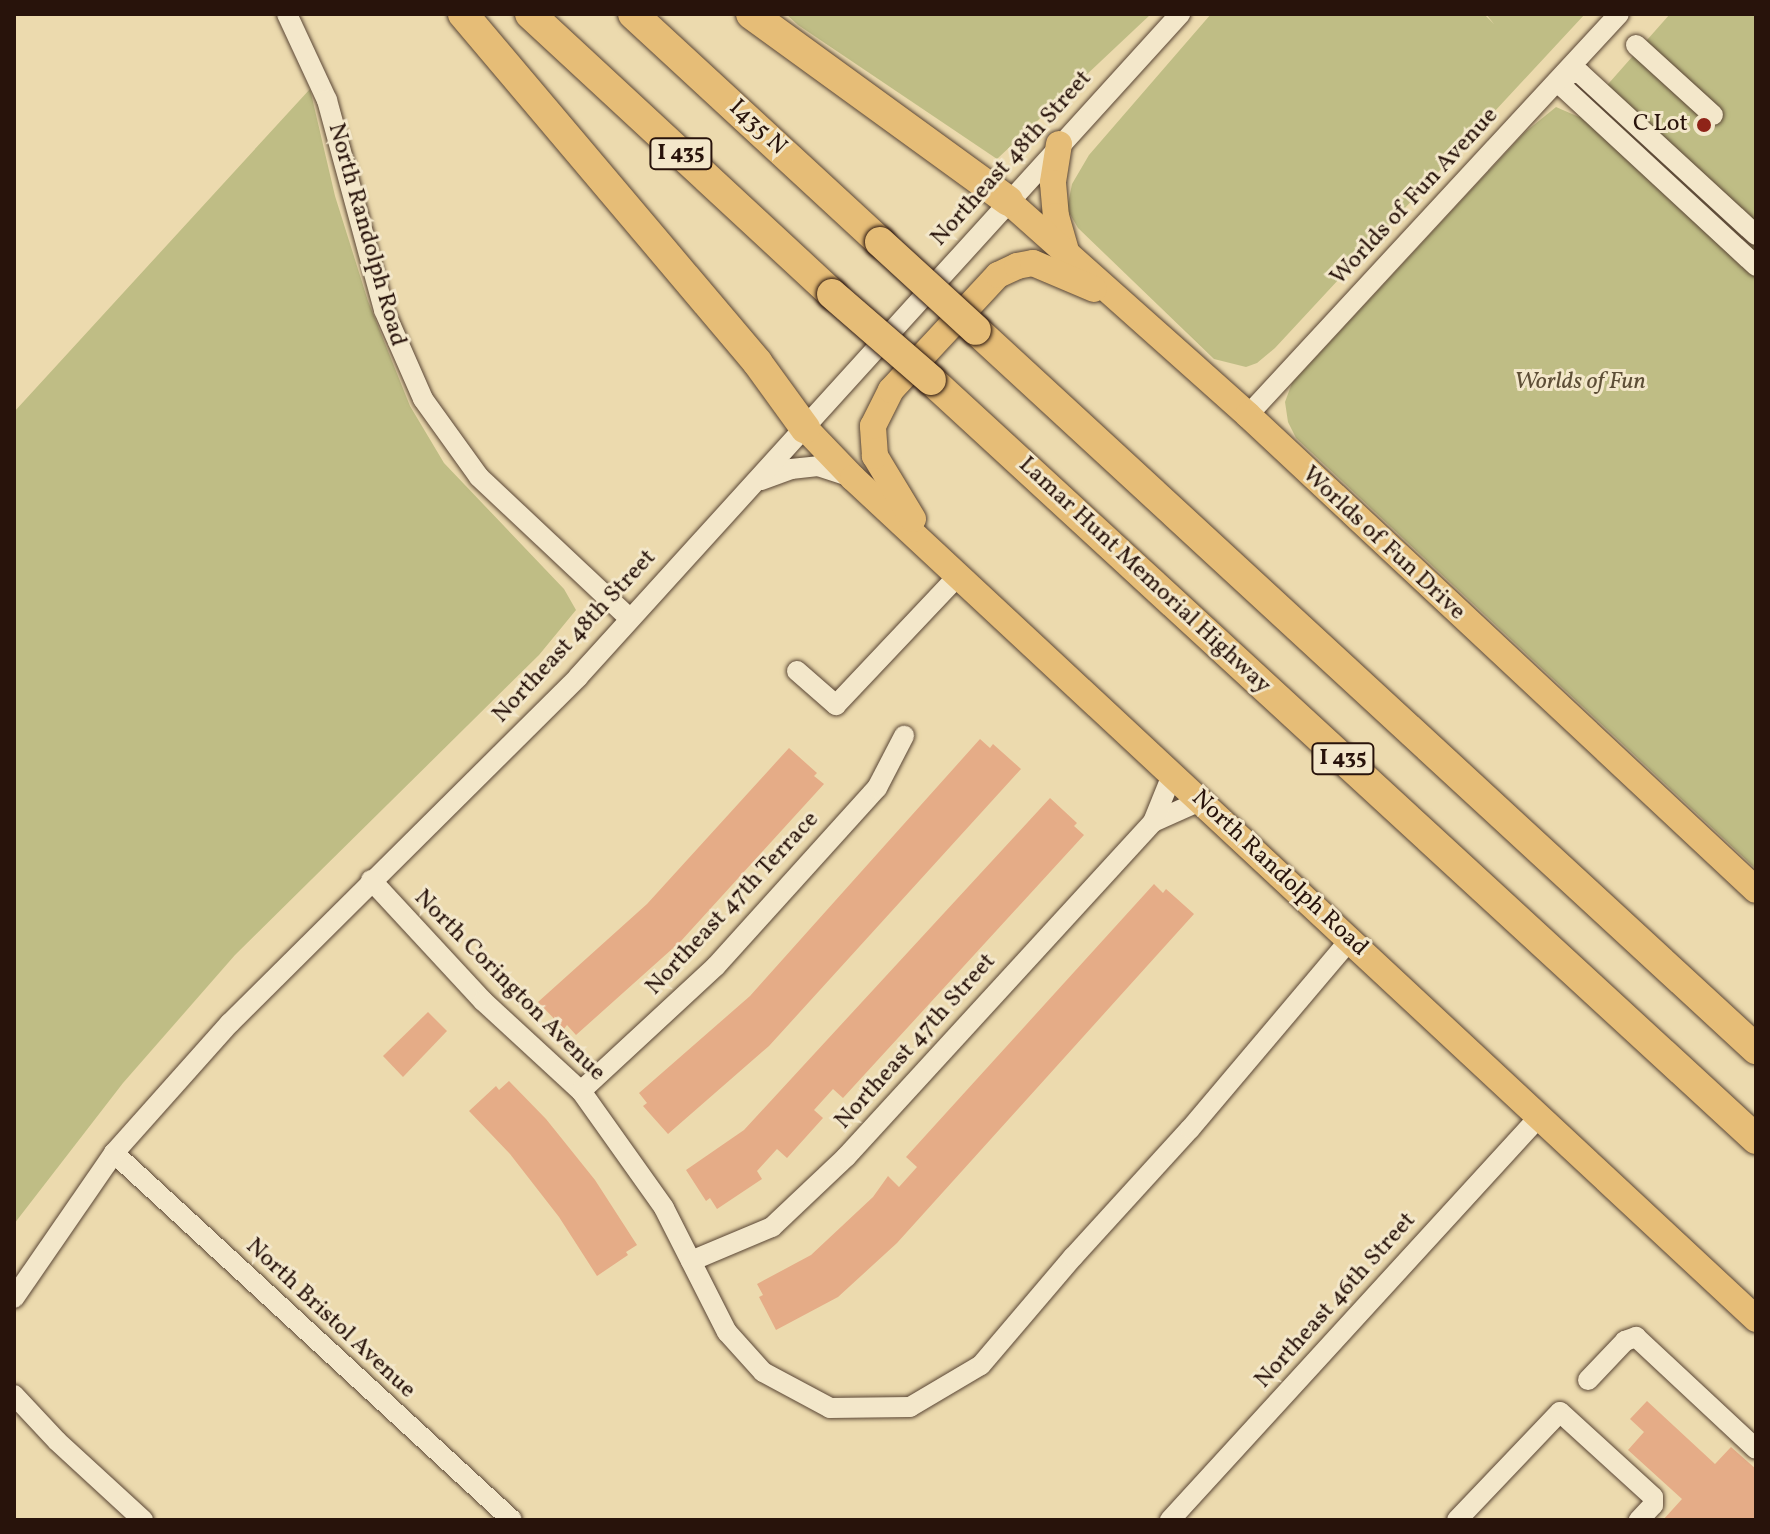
<!DOCTYPE html>
<html>
<head>
<meta charset="utf-8">
<style>
	body { margin:0 }
	#map { position:relative; width:1770px; height:1534px; overflow:hidden; background:#ecdaae; font-family:Vollkorn,serif }
	div>[style] { position:absolute }
	[style*='--x'] { left:calc(var(--x)*1px); top:calc(var(--y)*1px); width:calc(var(--w)*1px); rotate:calc(var(--a)*1deg) }
	.green>* { inset:0; background:#bfbd85 }
	.building>* { inset:0; background:#e5ac87 }
	.roads { filter:drop-shadow(0 0 2px #594534) drop-shadow(0 0 2px #594534) }
	.minor>* { height:20px; margin:-10px; padding:0 10px; transform-origin:10px; border-radius:10px; background:#f3e7ca }
	.major>* { height:26px; margin:-13px; padding:0 13px; transform-origin:13px; border-radius:13px; background:#e6bd77 }
	.highway>* { height:30px; margin:-15px; padding:0 15px; transform-origin:15px; border-radius:15px; background:#e6bd77 }
	.bridges { filter:drop-shadow(0 0 2px #28130b) drop-shadow(0 0 2px #28130b) }
	.highway-bridge>* { height:30px; margin:-15px; padding:0 15px; transform-origin:15px; border-radius:15px; background:#e6bd77 }
	.dots>* { width:22px; height:22px; translate:-50% -50%; box-sizing:border-box; border:4px solid #f3e7ca; border-radius:50% }
	span { translate:-50% -50%; white-space:nowrap; text-align:center; line-height:1.15; -webkit-text-stroke:6px #f3e7ca; paint-order:stroke }
	.shield-label span { padding:2px 6px; background:#f3e7ca; border:2px solid; border-radius:6px; -webkit-text-stroke-width:0 }
	.shield-label { font-size:22px; color:#28130b; font-weight:700 }
	.poi-label { font-size:24px; color:#28130b }
	.right { translate:-100% -50%; text-align:right }
	.street-label { font-size:24px; color:#28130b }
	.park-label { font-size:24px; color:#5d4e36; font-style:italic }
	.frame { position:absolute; inset:0; border:16px solid #28130b; pointer-events:none }
</style>
</head>
<body>
<div id="map">
	<div class="green">
		<i style="clip-path:polygon(786px 14px,1151px 14px,997px 159px,798px 25px)"></i>
		<i style="clip-path:polygon(1211px 14px,1484px 14px,1494px 24px,1486px 14px,1585px 14px,1275px 348px,1257px 363px,1246px 367px,1214px 359px,1078px 228px,1067px 209px,1072px 184px,1089px 155px)"></i>
		<i style="clip-path:polygon(1670px 14px,1756px 14px,1756px 869px,1296px 438px,1288px 422px,1285px 402px,1292px 383px,1524px 133px,1556px 107px,1579px 117px)"></i>
		<i style="clip-path:polygon(310px 89px,335px 196px,368px 301px,410px 406px,444px 463px,564px 589px,576px 610px,539px 655px,235px 955px,123px 1083px,14px 1224px,14px 412px)"></i>
	</div>
	<div class="building">
		<i style="clip-path:polygon(980px 739px,990px 748px,993px 744px,1021px 769px,769px 1046px,668px 1134px,643px 1106px,647px 1103px,639px 1093px,750px 996px)"></i>
		<i style="clip-path:polygon(789px 748px,817px 773px,814px 776px,824px 784px,681px 941px,576px 1035px,567px 1025px,564px 1029px,538px 1002px,647px 904px)"></i>
		<i style="clip-path:polygon(1050px 798px,1077px 823px,1074px 826px,1084px 835px,843px 1098px,833px 1089px,814px 1110px,823px 1118px,787px 1158px,777px 1149px,757px 1171px,762px 1179px,717px 1209px,710px 1198px,706px 1201px,686px 1170px,744px 1130px)"></i>
		<i style="clip-path:polygon(1154px 884px,1163px 893px,1166px 889px,1194px 914px,897px 1243px,838px 1297px,776px 1330px,759px 1297px,763px 1295px,757px 1284px,811px 1255px,873px 1197px,888px 1176px,899px 1187px,917px 1167px,906px 1157px)"></i>
		<i style="clip-path:polygon(428px 1012px,447px 1031px,403px 1077px,383px 1056px)"></i>
		<i style="clip-path:polygon(509px 1081px,546px 1119px,595px 1180px,637px 1245px,626px 1252px,628px 1255px,597px 1276px,559px 1217px,510px 1154px,469px 1111px,496px 1086px,499px 1090px)"></i>
		<i style="clip-path:polygon(1647px 1401px,1715px 1464px,1731px 1447px,1756px 1469px,1756px 1520px,1663px 1520px,1682px 1499px,1628px 1450px,1644px 1432px,1630px 1419px)"></i>
	</div>
	<div class="roads">
		<div class="minor">
			<i style="--x:287;--y:14;--w:95;--a:65.1"></i>
			<i style="--x:327;--y:100;--w:218;--a:74.8"></i>
			<i style="--x:384;--y:310;--w:97;--a:66.3"></i>
			<i style="--x:423;--y:399;--w:96;--a:54.3"></i>
			<i style="--x:479;--y:477;--w:206;--a:43.2"></i>
			<i style="--x:1636;--y:45;--w:104;--a:42.3"></i>
			<i style="--x:1756;--y:235;--w:239;--a:-137.4"></i>
			<i style="--x:1580;--y:73;--w:15;--a:180"></i>
			<i style="--x:1565;--y:73;--w:15;--a:94"></i>
			<i style="--x:1564;--y:88;--w:262;--a:42.8"></i>
			<i style="--x:1248;--y:415;--w:546;--a:-47.23"></i>
			<i style="--x:761;--y:480;--w:32;--a:-20"></i>
			<i style="--x:791;--y:469;--w:27;--a:-6"></i>
			<i style="--x:818;--y:466;--w:33;--a:18"></i>
			<i style="--x:797;--y:671;--w:52;--a:41.1"></i>
			<i style="--x:836;--y:705;--w:180;--a:-46.6"></i>
			<i style="--x:1153;--y:822;--w:51;--a:-24.1"></i>
			<i style="--x:371;--y:880;--w:165;--a:47.2"></i>
			<i style="--x:483;--y:1001;--w:133;--a:42.6"></i>
			<i style="--x:581;--y:1091;--w:143;--a:54.6"></i>
			<i style="--x:664;--y:1208;--w:139;--a:63.1"></i>
			<i style="--x:727;--y:1332;--w:54;--a:48"></i>
			<i style="--x:763;--y:1372;--w:76;--a:28.2"></i>
			<i style="--x:830;--y:1408;--w:80;--a:-0.7"></i>
			<i style="--x:910;--y:1407;--w:82;--a:-30.6"></i>
			<i style="--x:981;--y:1365;--w:142;--a:-49.6"></i>
			<i style="--x:1073;--y:1257;--w:173;--a:-47.6"></i>
			<i style="--x:1190;--y:1129;--w:248;--a:-49.8"></i>
			<i style="--x:581;--y:1091;--w:184;--a:-42.8"></i>
			<i style="--x:716;--y:966;--w:240;--a:-47.9"></i>
			<i style="--x:877;--y:788;--w:59;--a:-62.6"></i>
			<i style="--x:114;--y:1153;--w:541;--a:42.68"></i>
			<i style="--x:691;--y:1261;--w:88;--a:-22.8"></i>
			<i style="--x:772;--y:1227;--w:102;--a:-43.4"></i>
			<i style="--x:846;--y:1157;--w:454;--a:-47.5"></i>
			<i style="--x:1153;--y:822;--w:51;--a:-68"></i>
			<i style="--x:14;--y:1298;--w:176;--a:-55.4"></i>
			<i style="--x:114;--y:1153;--w:174;--a:-48.3"></i>
			<i style="--x:230;--y:1023;--w:491;--a:-44.8"></i>
			<i style="--x:578;--y:677;--w:896;--a:-47.76"></i>
			<i style="--x:1588;--y:1380;--w:54;--a:-46.5"></i>
			<i style="--x:1625;--y:1341;--w:12;--a:-20"></i>
			<i style="--x:1636;--y:1337;--w:164;--a:43"></i>
			<i style="--x:14;--y:1395;--w:63;--a:46.9"></i>
			<i style="--x:57;--y:1441;--w:117;--a:42.6"></i>
			<i style="--x:1170;--y:1520;--w:548;--a:-47.52"></i>
			<i style="--x:1457;--y:1520;--w:149;--a:-46.4"></i>
			<i style="--x:1560;--y:1412;--w:126;--a:42.4"></i>
			<i style="--x:1653;--y:1497;--w:8;--a:90"></i>
			<i style="--x:1653;--y:1505;--w:21;--a:133"></i>
		</div>
		<div class="major">
			<i style="--x:1059;--y:144;--w:39;--a:99"></i>
			<i style="--x:1053;--y:183;--w:33;--a:85"></i>
			<i style="--x:1056;--y:216;--w:36;--a:74"></i>
			<i style="--x:1008;--y:201;--w:322;--a:41.7"></i>
			<i style="--x:1248;--y:415;--w:695;--a:43.08"></i>
			<i style="--x:805;--y:428;--w:69;--a:46.2"></i>
			<i style="--x:853;--y:478;--w:1234;--a:42.96"></i>
			<i style="--x:913;--y:519;--w:74;--a:-121.1"></i>
			<i style="--x:875;--y:456;--w:30;--a:-94"></i>
			<i style="--x:873;--y:426;--w:40;--a:-63.4"></i>
			<i style="--x:891;--y:390;--w:157;--a:-47.1"></i>
			<i style="--x:998;--y:275;--w:21;--a:-25"></i>
			<i style="--x:1017;--y:266;--w:16;--a:-11"></i>
			<i style="--x:1033;--y:263;--w:66;--a:23.1"></i>
		</div>
		<div class="highway">
			<i style="--x:463;--y:14;--w:456;--a:49.8"></i>
			<i style="--x:757;--y:362;--w:82;--a:54"></i>
			<i style="--x:530;--y:14;--w:412;--a:42.8"></i>
			<i style="--x:633;--y:14;--w:336;--a:42.7"></i>
			<i style="--x:751;--y:14;--w:318;--a:36"></i>
			<i style="--x:976;--y:330;--w:1061;--a:42.67"></i>
			<i style="--x:931;--y:380;--w:1121;--a:42.61"></i>
		</div>
	</div>
	<div class="bridges">
		<div class="highway-bridge">
			<i style="--x:880;--y:242;--w:130;--a:42.5"></i>
			<i style="--x:832;--y:294;--w:131;--a:41"></i>
		</div>
	</div>
	<div class="dots">
		<i style="left:1704px;top:125px;background:#8f2418"></i>
	</div>
	<div class="shield-label">
		<span style="left:681px;top:154px">I 435</span>
		<span style="left:1343px;top:759px">I 435</span>
	</div>
	<div class="poi-label">
		<span class="right" style="left:1688px;top:125px">C Lot</span>
	</div>
	<div class="street-label">
		<span style="left:757px;top:128px;rotate:43deg">I435 N</span>
		<span style="left:1012px;top:159px;rotate:-48deg">Northeast 48th Street</span>
		<span style="left:1415px;top:197px;rotate:-47deg">Worlds of Fun Avenue</span>
		<span style="left:366px;top:235px;rotate:74deg">North Randolph Road</span>
		<span style="left:1383px;top:544px;rotate:43deg">Worlds of Fun Drive</span>
		<span style="left:1144px;top:576px;rotate:43deg">Lamar Hunt Memorial Highway</span>
		<span style="left:575px;top:637px;rotate:-47deg">Northeast 48th Street</span>
		<span style="left:1279px;top:874px;rotate:43deg">North Randolph Road</span>
		<span style="left:733px;top:904px;rotate:-47deg">Northeast 47th Terrace</span>
		<span style="left:509px;top:986px;rotate:45deg">North Corington Avenue</span>
		<span style="left:916px;top:1042px;rotate:-48deg">Northeast 47th Street</span>
		<span style="left:1336px;top:1301px;rotate:-48deg">Northeast 46th Street</span>
		<span style="left:330px;top:1319px;rotate:43deg">North Bristol Avenue</span>
	</div>
	<div class="park-label">
		<span style="left:1580px;top:383px">Worlds of Fun</span>
	</div>
	<div class="frame"></div>
</div>
</body>
</html>
